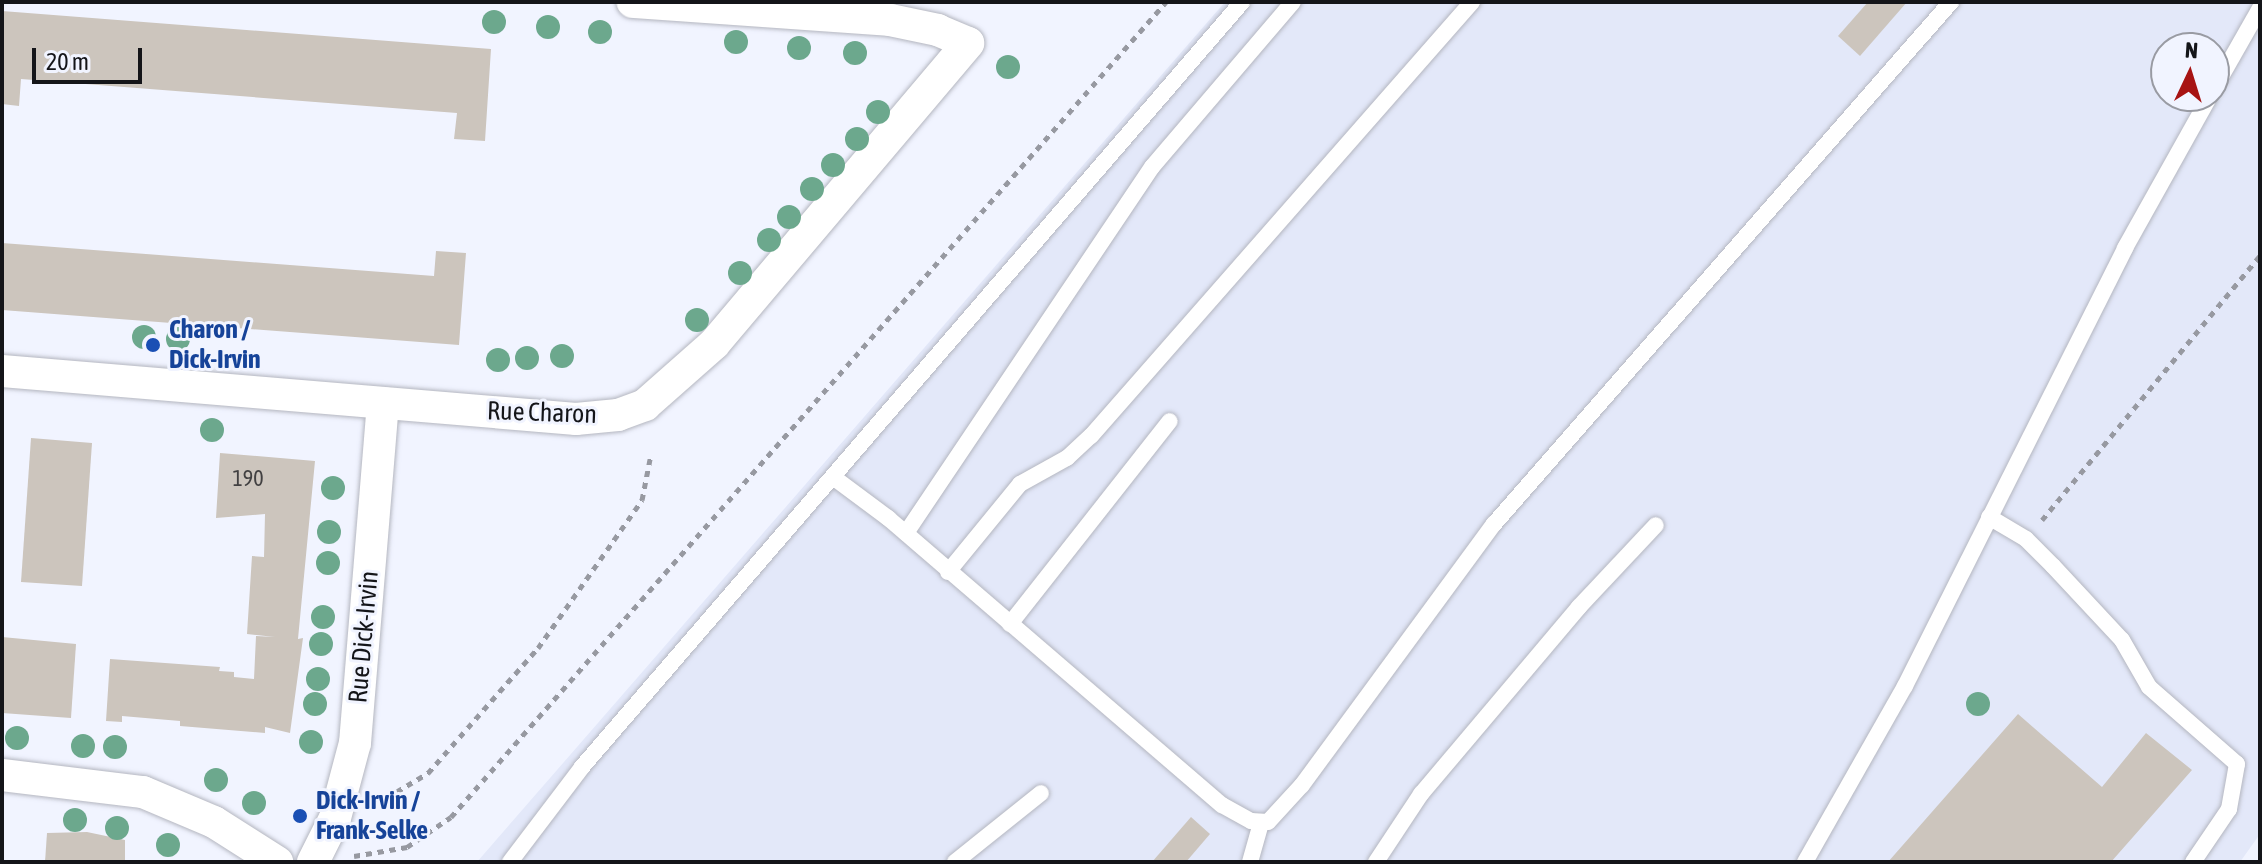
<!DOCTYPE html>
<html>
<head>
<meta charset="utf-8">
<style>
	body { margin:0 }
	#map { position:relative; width:2262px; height:864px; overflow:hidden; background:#f1f4ff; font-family:"Asap Condensed",sans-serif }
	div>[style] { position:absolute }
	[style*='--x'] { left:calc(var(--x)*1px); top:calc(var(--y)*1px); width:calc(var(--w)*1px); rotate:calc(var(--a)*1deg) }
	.built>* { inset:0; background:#e3e8f9 }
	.building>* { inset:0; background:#ccc5bd }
	.path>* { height:5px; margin-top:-2.5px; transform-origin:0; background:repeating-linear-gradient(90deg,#9799a1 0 6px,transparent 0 12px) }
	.roads { filter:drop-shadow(0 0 2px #b4b6c0) drop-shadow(0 0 2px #b4b6c0) }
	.lane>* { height:16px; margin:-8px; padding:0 8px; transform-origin:8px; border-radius:8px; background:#fff }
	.street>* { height:32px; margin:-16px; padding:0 16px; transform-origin:16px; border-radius:16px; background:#fff }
	.trees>* { width:24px; height:24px; margin:-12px; border-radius:50%; background:#6ca88d }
	.dots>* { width:22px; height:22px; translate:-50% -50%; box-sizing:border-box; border:4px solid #f1f4ff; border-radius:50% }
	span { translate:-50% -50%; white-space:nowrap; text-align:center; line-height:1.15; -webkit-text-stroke:6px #f1f4ff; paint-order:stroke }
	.number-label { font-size:22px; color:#424142 }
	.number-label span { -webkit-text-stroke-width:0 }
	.transit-label { font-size:26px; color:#164399; font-weight:700 }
	.left { translate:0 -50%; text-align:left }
	.street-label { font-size:26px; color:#141519 }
	.frame { position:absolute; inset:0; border:4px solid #141519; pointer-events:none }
	.north { position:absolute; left:2150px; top:32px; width:80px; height:80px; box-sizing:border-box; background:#f1f4ff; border:2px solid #999ba3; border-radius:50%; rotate:4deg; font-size:22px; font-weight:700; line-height:32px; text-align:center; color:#141519 }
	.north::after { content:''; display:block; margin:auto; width:28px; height:36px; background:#a71313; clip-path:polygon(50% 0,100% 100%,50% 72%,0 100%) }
	.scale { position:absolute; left:32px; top:48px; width:110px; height:36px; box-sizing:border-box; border:4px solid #141519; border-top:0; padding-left:10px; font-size:24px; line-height:28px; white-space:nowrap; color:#141519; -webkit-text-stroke:6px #f1f4ff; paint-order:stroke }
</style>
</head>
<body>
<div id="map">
	<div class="built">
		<i style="clip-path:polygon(evenodd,1225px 2px,2260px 2px,2260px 834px,2240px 862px,477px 862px,1225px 2px,2166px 48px,2214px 48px,2214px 96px,2166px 96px,2166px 48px)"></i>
	</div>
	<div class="building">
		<i style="clip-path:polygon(1868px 2px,1907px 2px,1860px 56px,1838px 36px)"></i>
		<i style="clip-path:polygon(2px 11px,491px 49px,485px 141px,454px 139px,457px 113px,21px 79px,19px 106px,2px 104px)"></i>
		<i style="clip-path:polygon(2px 243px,434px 276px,436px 251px,466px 253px,459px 345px,2px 310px)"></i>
		<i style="clip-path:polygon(31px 438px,92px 443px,82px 586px,21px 582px)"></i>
		<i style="clip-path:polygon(220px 453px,315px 461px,298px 639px,303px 638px,290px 733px,265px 727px,265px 733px,180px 726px,180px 721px,122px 716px,122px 722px,106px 721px,110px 659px,220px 667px,219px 671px,234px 672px,234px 677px,254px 679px,256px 636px,275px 637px,247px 634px,252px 556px,264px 557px,265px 514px,216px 518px)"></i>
		<i style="clip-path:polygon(2px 637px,76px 644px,71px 718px,2px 713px)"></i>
		<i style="clip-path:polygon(2018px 714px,2102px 787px,2146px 733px,2192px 770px,2111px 862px,1888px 862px)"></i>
		<i style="clip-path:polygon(1191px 817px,1210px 834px,1186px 862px,1152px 862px)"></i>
		<i style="clip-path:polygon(87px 832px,125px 840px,125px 862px,45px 862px,47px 833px)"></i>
	</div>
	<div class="path">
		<i style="--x:2042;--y:520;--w:342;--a:-50.5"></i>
		<i style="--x:376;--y:804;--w:61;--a:-30.8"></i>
		<i style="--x:428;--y:773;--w:167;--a:-48.7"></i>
		<i style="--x:538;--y:648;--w:181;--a:-54.9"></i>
		<i style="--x:642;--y:500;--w:47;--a:-78.9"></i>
		<i style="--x:354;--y:856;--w:54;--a:-9.6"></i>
		<i style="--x:407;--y:847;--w:53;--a:-34.3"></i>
		<i style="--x:451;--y:817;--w:1084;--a:-48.74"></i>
	</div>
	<div class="roads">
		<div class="lane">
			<i style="--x:2214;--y:89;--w:93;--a:-60.4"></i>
			<i style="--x:833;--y:477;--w:69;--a:36.7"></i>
			<i style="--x:888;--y:518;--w:440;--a:40.7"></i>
			<i style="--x:1222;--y:805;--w:33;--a:29"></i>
			<i style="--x:1251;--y:821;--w:17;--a:3"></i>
			<i style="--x:1268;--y:822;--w:50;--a:-47.4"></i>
			<i style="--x:1302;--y:785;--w:324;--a:-53.7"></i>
			<i style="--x:1494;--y:524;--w:694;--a:-48.8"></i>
			<i style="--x:1989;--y:517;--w:43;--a:30.7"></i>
			<i style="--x:2026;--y:539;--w:38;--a:45"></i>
			<i style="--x:2053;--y:566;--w:101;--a:47"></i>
			<i style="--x:2122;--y:640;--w:54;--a:60.1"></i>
			<i style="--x:2149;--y:687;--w:117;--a:41.2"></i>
			<i style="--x:2237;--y:764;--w:46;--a:100.1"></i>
			<i style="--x:2229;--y:809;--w:64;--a:124.2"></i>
			<i style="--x:906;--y:533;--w:441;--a:-56.1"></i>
			<i style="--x:1152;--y:167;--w:217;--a:-49.5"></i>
			<i style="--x:948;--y:572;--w:114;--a:-50.7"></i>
			<i style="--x:1020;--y:484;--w:54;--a:-29"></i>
			<i style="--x:1067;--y:458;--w:33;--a:-43"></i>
			<i style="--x:1091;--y:436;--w:578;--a:-48.72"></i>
			<i style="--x:1010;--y:624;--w:258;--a:-51.8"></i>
			<i style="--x:510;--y:862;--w:119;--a:-52.8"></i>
			<i style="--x:582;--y:767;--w:1010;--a:-49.21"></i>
			<i style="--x:955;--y:862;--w:110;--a:-38.7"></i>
			<i style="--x:1250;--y:862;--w:41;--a:-74.2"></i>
			<i style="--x:1376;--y:862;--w:82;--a:-56.5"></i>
			<i style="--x:1421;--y:794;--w:245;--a:-49.8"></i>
			<i style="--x:1579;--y:607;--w:112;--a:-46.8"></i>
			<i style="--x:1805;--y:862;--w:202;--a:-60.4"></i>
			<i style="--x:1905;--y:686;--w:490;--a:-63.3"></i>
			<i style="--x:2125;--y:248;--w:174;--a:-60.8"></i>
		</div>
		<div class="street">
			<i style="--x:2;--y:371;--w:576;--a:4.78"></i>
			<i style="--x:576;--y:419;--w:42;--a:-5.4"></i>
			<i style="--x:618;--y:415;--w:29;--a:-20"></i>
			<i style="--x:645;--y:405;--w:92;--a:-41.5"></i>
			<i style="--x:714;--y:344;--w:394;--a:-49.8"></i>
			<i style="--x:968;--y:43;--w:33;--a:-157"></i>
			<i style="--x:938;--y:30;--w:49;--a:-168.2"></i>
			<i style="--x:890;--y:20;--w:258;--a:-176"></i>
			<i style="--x:2;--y:775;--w:142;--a:6.9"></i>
			<i style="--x:143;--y:792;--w:77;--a:22.9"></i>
			<i style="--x:214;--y:822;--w:75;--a:32.4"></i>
			<i style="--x:313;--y:862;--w:49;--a:-63.4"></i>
			<i style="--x:335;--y:818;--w:78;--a:-75.1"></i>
			<i style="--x:355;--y:743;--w:341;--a:-85.3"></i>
		</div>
	</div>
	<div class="trees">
		<i style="left:494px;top:22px"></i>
		<i style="left:548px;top:27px"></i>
		<i style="left:600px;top:32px"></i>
		<i style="left:736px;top:42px"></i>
		<i style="left:799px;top:48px"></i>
		<i style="left:855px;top:53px"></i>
		<i style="left:1008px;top:67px"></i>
		<i style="left:878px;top:112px"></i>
		<i style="left:857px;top:139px"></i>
		<i style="left:833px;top:165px"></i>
		<i style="left:812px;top:189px"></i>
		<i style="left:789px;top:217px"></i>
		<i style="left:769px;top:240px"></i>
		<i style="left:740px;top:273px"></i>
		<i style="left:697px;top:320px"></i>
		<i style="left:144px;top:337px"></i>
		<i style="left:178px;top:339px"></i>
		<i style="left:562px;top:356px"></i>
		<i style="left:527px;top:358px"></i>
		<i style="left:498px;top:360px"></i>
		<i style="left:212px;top:430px"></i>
		<i style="left:333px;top:488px"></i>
		<i style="left:329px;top:532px"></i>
		<i style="left:328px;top:563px"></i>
		<i style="left:323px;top:617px"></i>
		<i style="left:321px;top:644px"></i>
		<i style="left:318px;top:679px"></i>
		<i style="left:315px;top:704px"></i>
		<i style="left:1978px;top:704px"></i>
		<i style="left:17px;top:738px"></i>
		<i style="left:311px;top:742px"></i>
		<i style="left:83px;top:746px"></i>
		<i style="left:115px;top:747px"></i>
		<i style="left:216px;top:780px"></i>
		<i style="left:254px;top:803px"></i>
		<i style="left:75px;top:820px"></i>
		<i style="left:117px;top:828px"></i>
		<i style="left:168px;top:845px"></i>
	</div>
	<div class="dots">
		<i style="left:153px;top:345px;background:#1a4fb4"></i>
		<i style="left:300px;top:816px;background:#1a4fb4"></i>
	</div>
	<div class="number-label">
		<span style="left:248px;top:479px">190</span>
	</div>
	<div class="transit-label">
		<span class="left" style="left:169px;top:345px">Charon /<br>Dick-Irvin</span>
		<span class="left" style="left:316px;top:816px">Dick-Irvin /<br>Frank-Selke</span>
	</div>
	<div class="street-label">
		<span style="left:542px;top:413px;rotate:2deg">Rue Charon</span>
		<span style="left:364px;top:637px;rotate:-85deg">Rue Dick-Irvin</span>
	</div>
	<div class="frame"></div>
	<div class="north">N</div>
	<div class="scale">20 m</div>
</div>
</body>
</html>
